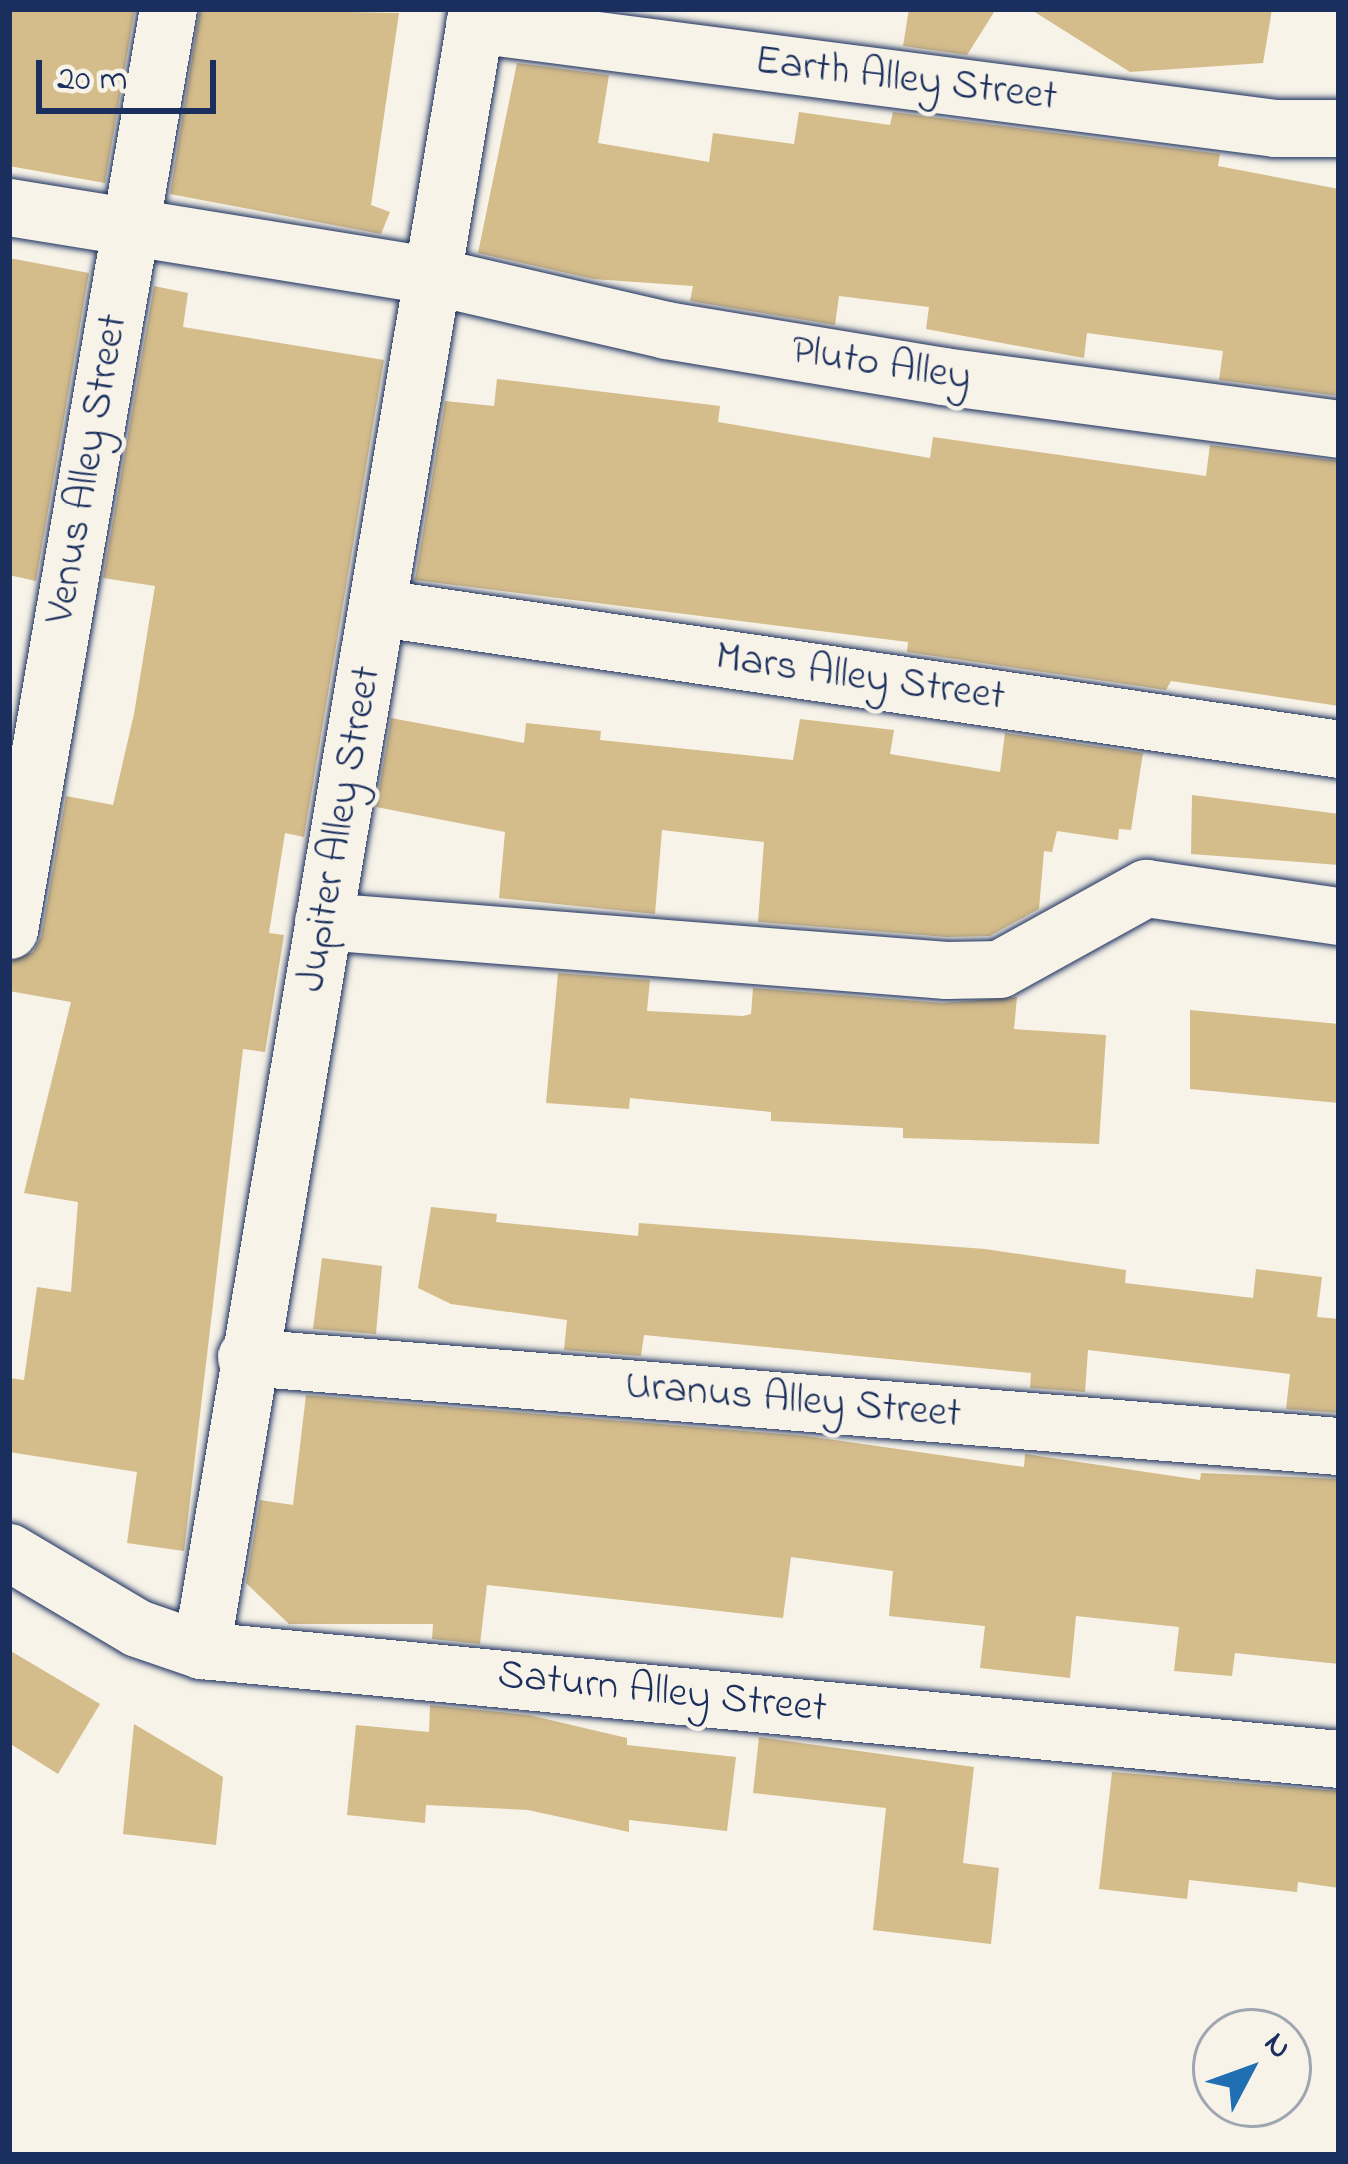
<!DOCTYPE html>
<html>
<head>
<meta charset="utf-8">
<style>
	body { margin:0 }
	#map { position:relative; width:1348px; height:2164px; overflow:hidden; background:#f7f3e8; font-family:"Indie Flower",sans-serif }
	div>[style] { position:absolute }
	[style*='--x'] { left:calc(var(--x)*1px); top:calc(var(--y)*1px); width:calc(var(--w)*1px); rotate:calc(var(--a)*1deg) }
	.building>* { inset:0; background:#d4bc8b }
	.roads { filter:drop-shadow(0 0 3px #1b2f5e) drop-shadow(0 0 3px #1b2f5e) }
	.street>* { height:57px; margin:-28.5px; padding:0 28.5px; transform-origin:28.5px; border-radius:28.5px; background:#f7f3e8 }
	span { translate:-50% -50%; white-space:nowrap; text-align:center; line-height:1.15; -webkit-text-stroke:9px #f7f3e8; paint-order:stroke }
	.street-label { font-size:42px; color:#1b2f5e }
	.frame { position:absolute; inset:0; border:12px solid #1b2f5e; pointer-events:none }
	.north { position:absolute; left:1192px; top:2008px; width:120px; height:120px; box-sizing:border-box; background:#f7f3e8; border:3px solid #9fa5b1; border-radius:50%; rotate:49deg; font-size:33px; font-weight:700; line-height:48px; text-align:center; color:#1b2f5e }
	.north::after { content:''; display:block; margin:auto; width:42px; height:54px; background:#1f6fb2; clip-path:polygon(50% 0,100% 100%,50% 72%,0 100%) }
	.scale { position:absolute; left:36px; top:60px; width:180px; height:54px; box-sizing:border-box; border:6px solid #1b2f5e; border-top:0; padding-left:15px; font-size:36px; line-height:42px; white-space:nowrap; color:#1b2f5e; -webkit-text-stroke:9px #f7f3e8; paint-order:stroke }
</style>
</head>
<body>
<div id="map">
	<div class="building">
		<i style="clip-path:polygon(9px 9px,135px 9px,105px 183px,9px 166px)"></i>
		<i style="clip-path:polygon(200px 9px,399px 13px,371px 205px,390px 212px,381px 234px,170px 194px)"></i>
		<i style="clip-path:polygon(909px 9px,996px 9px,967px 55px,903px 46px)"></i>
		<i style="clip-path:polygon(1030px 9px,1272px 9px,1263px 63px,1130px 72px)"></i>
		<i style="clip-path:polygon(517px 63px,609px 75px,598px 143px,709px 162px,713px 133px,794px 144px,799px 112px,890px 125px,893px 112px,1220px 154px,1218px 166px,1339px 189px,1339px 396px,1219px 380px,1223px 351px,1087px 333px,1084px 358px,926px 329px,929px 307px,839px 296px,835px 325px,690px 301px,693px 286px,593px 279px,478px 253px)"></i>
		<i style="clip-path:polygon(9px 258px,89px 273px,36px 581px,9px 575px)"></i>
		<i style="clip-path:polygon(154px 286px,188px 293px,183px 327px,384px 360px,304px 837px,285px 833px,269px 933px,284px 935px,265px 1052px,243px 1049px,184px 1551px,127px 1543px,137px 1472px,9px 1452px,9px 1378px,24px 1380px,37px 1287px,71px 1292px,78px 1202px,24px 1193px,71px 1002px,9px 991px,9px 962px,33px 952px,41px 937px,66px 796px,113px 805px,134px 714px,155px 586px,103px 578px)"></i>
		<i style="clip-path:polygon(497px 379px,720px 406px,718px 422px,930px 458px,933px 437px,1206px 476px,1210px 445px,1339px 461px,1339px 706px,1171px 681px,1166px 690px,907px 652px,908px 642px,415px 580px,445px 401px,494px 406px)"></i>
		<i style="clip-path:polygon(391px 718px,524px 743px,526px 723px,601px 731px,600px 740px,793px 760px,800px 719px,894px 730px,890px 754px,1000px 772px,1005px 733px,1143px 753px,1131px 830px,1119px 829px,1118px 840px,1057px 831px,1052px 852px,1044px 851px,1039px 909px,990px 936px,947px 937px,758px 922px,764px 842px,662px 830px,655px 914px,499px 898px,505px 832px,376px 807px)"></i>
		<i style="clip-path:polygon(1192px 795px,1339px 814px,1339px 865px,1191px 854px)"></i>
		<i style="clip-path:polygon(558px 973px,650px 980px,647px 1011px,743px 1016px,751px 1014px,753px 988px,943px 1003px,1017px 997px,1014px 1029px,1106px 1035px,1099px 1144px,903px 1138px,903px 1128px,771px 1121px,771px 1112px,630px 1098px,629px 1109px,546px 1103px)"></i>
		<i style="clip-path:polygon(1190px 1010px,1339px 1024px,1339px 1103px,1190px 1089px)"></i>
		<i style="clip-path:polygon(431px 1207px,497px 1214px,496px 1222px,638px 1236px,639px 1223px,985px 1249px,1126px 1270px,1125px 1283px,1253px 1298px,1256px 1269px,1322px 1277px,1317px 1317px,1339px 1319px,1339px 1413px,1286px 1409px,1290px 1374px,1088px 1350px,1085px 1392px,1030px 1388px,1031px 1373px,644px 1335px,641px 1356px,564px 1350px,567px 1320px,451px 1304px,418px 1288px)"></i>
		<i style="clip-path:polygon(322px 1258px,382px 1266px,376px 1334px,313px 1329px)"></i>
		<i style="clip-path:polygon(306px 1395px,807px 1436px,1024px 1467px,1025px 1454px,1200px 1480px,1201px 1473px,1339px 1479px,1339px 1664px,1235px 1653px,1232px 1676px,1174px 1671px,1179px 1627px,1076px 1616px,1070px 1678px,980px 1668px,985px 1626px,889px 1616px,893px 1571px,791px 1557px,783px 1618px,487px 1585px,480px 1644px,432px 1639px,433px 1624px,289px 1624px,246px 1583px,260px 1500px,293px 1505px)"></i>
		<i style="clip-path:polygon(9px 1650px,100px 1704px,58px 1774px,9px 1743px)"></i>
		<i style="clip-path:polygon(430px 1705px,529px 1715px,627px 1738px,627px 1745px,736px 1757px,727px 1831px,629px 1820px,629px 1832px,528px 1810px,426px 1805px,425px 1823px,347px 1815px,356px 1725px,429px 1732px)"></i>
		<i style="clip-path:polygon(134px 1724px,223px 1777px,216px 1845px,123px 1834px)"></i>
		<i style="clip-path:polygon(759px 1737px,974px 1767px,963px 1863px,999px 1868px,991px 1944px,873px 1930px,886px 1808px,753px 1793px)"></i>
		<i style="clip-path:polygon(1112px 1772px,1339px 1791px,1339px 1888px,1298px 1882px,1297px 1892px,1189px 1880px,1187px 1899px,1099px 1889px)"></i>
	</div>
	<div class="roads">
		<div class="street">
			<i style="--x:474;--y:24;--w:808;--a:7.4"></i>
			<i style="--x:1275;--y:128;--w:64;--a:0"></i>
			<i style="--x:9;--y:207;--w:424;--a:9.2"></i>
			<i style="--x:428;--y:275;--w:244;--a:13"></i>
			<i style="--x:666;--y:330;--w:281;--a:9.4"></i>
			<i style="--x:943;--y:376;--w:400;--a:7.6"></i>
			<i style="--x:381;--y:608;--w:968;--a:8.37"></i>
			<i style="--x:323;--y:921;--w:625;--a:4.5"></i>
			<i style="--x:946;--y:970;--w:53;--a:-1.1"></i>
			<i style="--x:999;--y:969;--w:168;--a:-28.9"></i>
			<i style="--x:1146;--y:888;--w:195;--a:8.3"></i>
			<i style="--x:9;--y:930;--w:935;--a:-80.21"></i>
			<i style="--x:246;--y:1357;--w:1097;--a:4.66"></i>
			<i style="--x:9;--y:1552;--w:149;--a:30.7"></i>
			<i style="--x:137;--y:1628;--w:68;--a:19"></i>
			<i style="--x:201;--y:1650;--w:1143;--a:5.47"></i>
			<i style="--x:201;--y:1650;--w:1664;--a:-80.45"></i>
		</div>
	</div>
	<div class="street-label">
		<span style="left:906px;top:80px;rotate:7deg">Earth Alley Street</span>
		<span style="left:881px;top:365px;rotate:9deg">Pluto Alley</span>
		<span style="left:88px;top:469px;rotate:-80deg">Venus Alley Street</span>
		<span style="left:860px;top:678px;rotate:8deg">Mars Alley Street</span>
		<span style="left:340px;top:829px;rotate:-80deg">Jupiter Alley Street</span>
		<span style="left:793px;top:1401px;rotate:5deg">Uranus Alley Street</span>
		<span style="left:662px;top:1693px;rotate:6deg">Saturn Alley Street</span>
	</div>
	<div class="frame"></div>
	<div class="north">N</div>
	<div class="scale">20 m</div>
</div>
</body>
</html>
